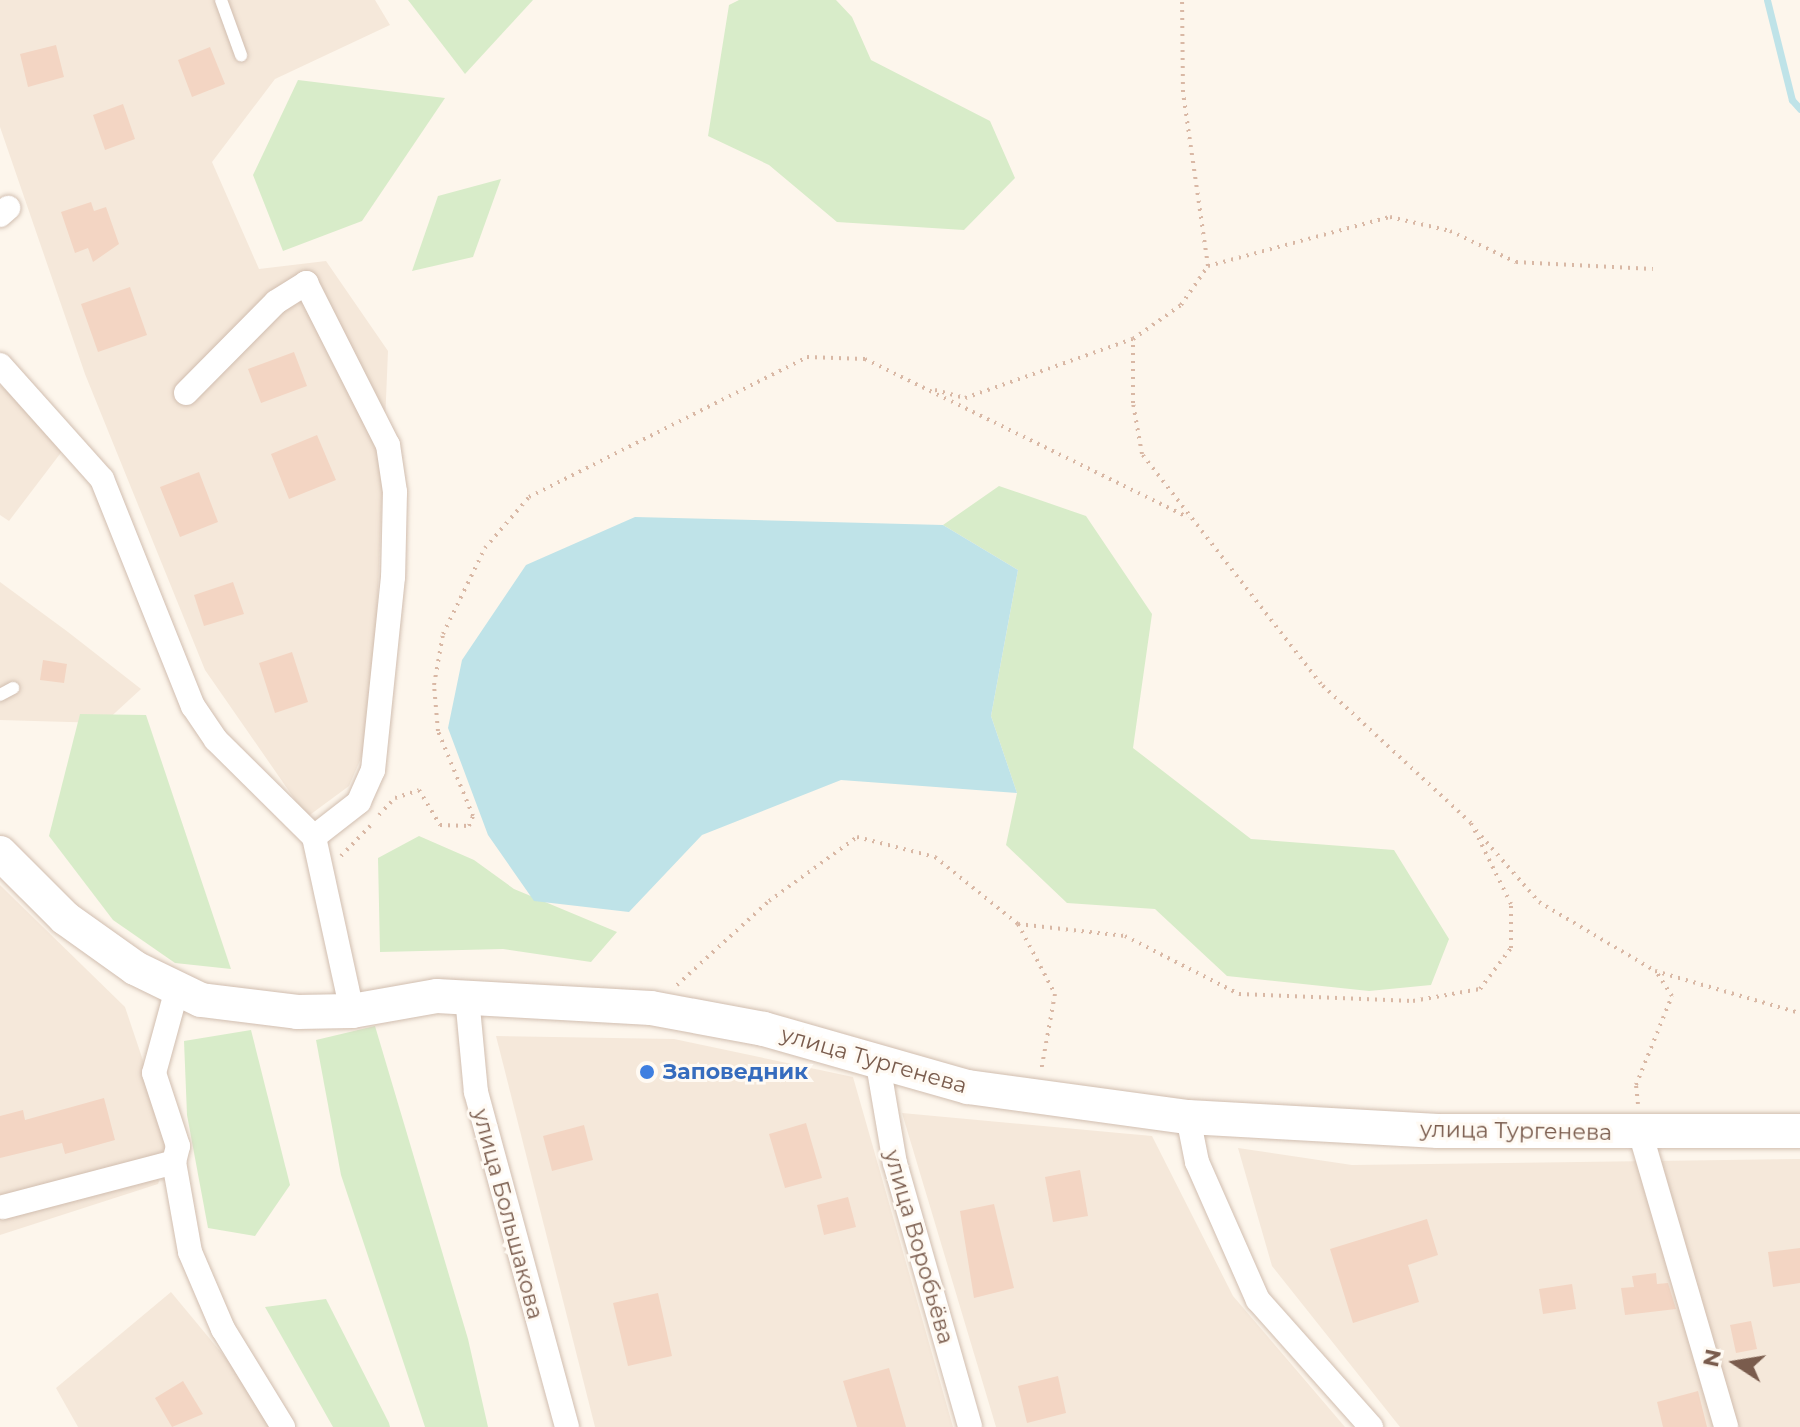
<!DOCTYPE html>
<html>
<head>
<meta charset="utf-8">
<style>
	body { margin:0 }
	#map { position:relative; width:1800px; height:1427px; overflow:hidden; background:#fdf6ec; font-family:Montserrat,sans-serif }
	div>[style] { position:absolute }
	[style*='--x'] { left:calc(var(--x)*1px); top:calc(var(--y)*1px); width:calc(var(--w)*1px); rotate:calc(var(--a)*1deg) }
	.residential>* { inset:0; background:#f5e8da }
	.green>* { inset:0; background:#d8ecc9 }
	.water>* { inset:0; background:#bfe3e8 }
	.stream>* { height:7px; margin:-3.5px; padding:0 3.5px; transform-origin:3.5px; border-radius:3.5px; background:#bfe3e8 }
	.building>* { inset:0; background:#f3d5c3 }
	.path>* { height:4px; margin-top:-2px; transform-origin:0; background:repeating-linear-gradient(90deg,#d9b8a5 0 2px,transparent 0 8px) }
	.roads { filter:drop-shadow(0 0 2px #d1beb0) drop-shadow(0 0 2px #d1beb0) }
	.lane>* { height:12px; margin:-6px; padding:0 6px; transform-origin:6px; border-radius:6px; background:#fff }
	.street>* { height:24px; margin:-12px; padding:0 12px; transform-origin:12px; border-radius:12px; background:#fff }
	.secondary>* { height:34px; margin:-17px; padding:0 17px; transform-origin:17px; border-radius:17px; background:#fff }
	.dots>* { width:22px; height:22px; translate:-50% -50%; box-sizing:border-box; border:4px solid #fffaf3; border-radius:50% }
	span { translate:-50% -50%; white-space:nowrap; text-align:center; line-height:1.15; -webkit-text-stroke:6px #fffaf3; paint-order:stroke }
	.street-label { font-size:22px; color:#7a5c4d }
	.shop-label { font-size:22px; color:#366cbe; font-weight:700 }
	.left { translate:0 -50%; text-align:left }
	.north { position:absolute; left:1696px; top:1323px; width:80px; height:80px; -webkit-text-stroke:6px #fffaf3; paint-order:stroke; rotate:282deg; font-size:22px; font-weight:700; line-height:32px; text-align:center; color:#7a5c4d }
	.north::after { content:''; display:block; margin:auto; width:28px; height:36px; background:#7a5c4d; clip-path:polygon(50% 0,100% 100%,50% 72%,0 100%) }
</style>
</head>
<body>
<div id="map">
	<div class="residential">
		<i style="clip-path:polygon(0 0,375px 0,390px 25px,275px 79px,212px 162px,259px 269px,326px 261px,388px 351px,372px 733px,349px 786px,307px 817px,205px 670px,85px 374px,0 127px)"></i>
		<i style="clip-path:polygon(0 385px,66px 446px,9px 521px,0 515px)"></i>
		<i style="clip-path:polygon(0 582px,68px 632px,141px 689px,104px 723px,0 720px)"></i>
		<i style="clip-path:polygon(0 885px,125px 1007px,172px 1147px,158px 1184px,0 1235px)"></i>
		<i style="clip-path:polygon(496px 1036px,674px 1039px,853px 1077px,953px 1427px,595px 1427px)"></i>
		<i style="clip-path:polygon(902px 1113px,1152px 1136px,1233px 1296px,1345px 1427px,996px 1427px)"></i>
		<i style="clip-path:polygon(1238px 1148px,1352px 1165px,1800px 1159px,1800px 1427px,1400px 1427px,1272px 1266px)"></i>
		<i style="clip-path:polygon(171px 1292px,283px 1427px,78px 1427px,56px 1388px)"></i>
	</div>
	<div class="green">
		<i style="clip-path:polygon(408px 0,533px 0,465px 74px)"></i>
		<i style="clip-path:polygon(739px 0,836px 0,852px 17px,871px 60px,990px 121px,1015px 178px,964px 230px,837px 222px,769px 165px,708px 136px,729px 5px)"></i>
		<i style="clip-path:polygon(298px 80px,445px 98px,362px 221px,283px 251px,253px 175px)"></i>
		<i style="clip-path:polygon(501px 179px,473px 257px,412px 271px,438px 196px)"></i>
		<i style="clip-path:polygon(999px 486px,1086px 516px,1152px 614px,1133px 748px,1251px 839px,1394px 850px,1449px 939px,1431px 985px,1369px 991px,1227px 976px,1155px 909px,1067px 903px,1006px 845px,1017px 793px,991px 716px,1018px 570px,943px 525px)"></i>
		<i style="clip-path:polygon(80px 714px,146px 715px,231px 969px,175px 963px,113px 920px,49px 836px)"></i>
		<i style="clip-path:polygon(419px 836px,474px 860px,514px 889px,617px 932px,591px 962px,503px 949px,380px 952px,378px 858px)"></i>
		<i style="clip-path:polygon(375px 1026px,468px 1339px,488px 1427px,425px 1427px,341px 1175px,316px 1040px)"></i>
		<i style="clip-path:polygon(251px 1030px,290px 1185px,255px 1236px,208px 1228px,187px 1115px,184px 1041px)"></i>
		<i style="clip-path:polygon(326px 1299px,389px 1423px,390px 1427px,333px 1427px,265px 1307px)"></i>
	</div>
	<div class="water">
		<i style="clip-path:polygon(635px 517px,943px 525px,1018px 570px,991px 716px,1017px 793px,841px 780px,702px 835px,629px 912px,534px 901px,488px 835px,448px 728px,462px 660px,526px 565px)"></i>
	</div>
	<div class="stream">
		<i style="--x:1767;--y:0;--w:103;--a:76"></i>
		<i style="--x:1792;--y:100;--w:12;--a:48"></i>
	</div>
	<div class="building">
		<i style="clip-path:polygon(56px 45px,64px 77px,28px 87px,20px 54px)"></i>
		<i style="clip-path:polygon(210px 47px,225px 84px,192px 97px,178px 60px)"></i>
		<i style="clip-path:polygon(123px 104px,135px 139px,105px 150px,93px 115px)"></i>
		<i style="clip-path:polygon(91px 202px,94px 211px,106px 207px,119px 244px,93px 262px,88px 248px,75px 253px,61px 212px)"></i>
		<i style="clip-path:polygon(130px 287px,147px 335px,98px 352px,81px 304px)"></i>
		<i style="clip-path:polygon(294px 352px,307px 386px,261px 403px,248px 369px)"></i>
		<i style="clip-path:polygon(317px 435px,336px 480px,289px 499px,271px 454px)"></i>
		<i style="clip-path:polygon(199px 472px,218px 522px,180px 537px,160px 487px)"></i>
		<i style="clip-path:polygon(233px 582px,244px 614px,204px 626px,194px 595px)"></i>
		<i style="clip-path:polygon(292px 652px,308px 702px,275px 713px,259px 663px)"></i>
		<i style="clip-path:polygon(43px 660px,67px 664px,64px 683px,40px 680px)"></i>
		<i style="clip-path:polygon(104px 1098px,115px 1140px,65px 1154px,62px 1143px,0 1158px,0 1116px,23px 1110px,25px 1120px)"></i>
		<i style="clip-path:polygon(806px 1123px,822px 1178px,785px 1188px,769px 1134px)"></i>
		<i style="clip-path:polygon(584px 1125px,593px 1160px,552px 1171px,543px 1136px)"></i>
		<i style="clip-path:polygon(1080px 1170px,1088px 1216px,1053px 1222px,1045px 1177px)"></i>
		<i style="clip-path:polygon(848px 1197px,856px 1227px,824px 1235px,817px 1205px)"></i>
		<i style="clip-path:polygon(994px 1204px,1014px 1288px,974px 1298px,960px 1211px)"></i>
		<i style="clip-path:polygon(1427px 1219px,1438px 1255px,1408px 1265px,1419px 1302px,1353px 1323px,1330px 1249px)"></i>
		<i style="clip-path:polygon(1800px 1248px,1800px 1283px,1773px 1287px,1768px 1252px)"></i>
		<i style="clip-path:polygon(1656px 1273px,1657px 1284px,1668px 1283px,1676px 1309px,1625px 1315px,1621px 1288px,1634px 1287px,1632px 1276px)"></i>
		<i style="clip-path:polygon(1572px 1284px,1576px 1309px,1543px 1314px,1539px 1289px)"></i>
		<i style="clip-path:polygon(658px 1293px,672px 1356px,628px 1366px,613px 1303px)"></i>
		<i style="clip-path:polygon(1751px 1321px,1757px 1349px,1736px 1353px,1730px 1325px)"></i>
		<i style="clip-path:polygon(889px 1368px,906px 1427px,857px 1427px,843px 1381px)"></i>
		<i style="clip-path:polygon(1058px 1376px,1066px 1413px,1027px 1423px,1018px 1386px)"></i>
		<i style="clip-path:polygon(183px 1381px,203px 1414px,172px 1427px,155px 1398px)"></i>
		<i style="clip-path:polygon(1698px 1391px,1707px 1427px,1663px 1427px,1657px 1402px)"></i>
	</div>
	<div class="path">
		<i style="--x:1208;--y:266;--w:188;--a:-15.1"></i>
		<i style="--x:1390;--y:217;--w:62;--a:13.1"></i>
		<i style="--x:1450;--y:231;--w:73;--a:25.2"></i>
		<i style="--x:1516;--y:262;--w:137;--a:2.9"></i>
		<i style="--x:935;--y:390;--w:31;--a:15"></i>
		<i style="--x:965;--y:398;--w:178;--a:-19.4"></i>
		<i style="--x:379;--y:815;--w:23;--a:-47"></i>
		<i style="--x:395;--y:798;--w:25;--a:-18"></i>
		<i style="--x:419;--y:790;--w:41;--a:59"></i>
		<i style="--x:440;--y:825;--w:29;--a:2"></i>
		<i style="--x:469;--y:826;--w:11;--a:-68"></i>
		<i style="--x:473;--y:816;--w:92;--a:-112.4"></i>
		<i style="--x:438;--y:731;--w:46;--a:-95"></i>
		<i style="--x:434;--y:685;--w:52;--a:-80"></i>
		<i style="--x:443;--y:634;--w:96;--a:-64"></i>
		<i style="--x:485;--y:548;--w:67;--a:-49.2"></i>
		<i style="--x:529;--y:497;--w:311;--a:-26.7"></i>
		<i style="--x:807;--y:357;--w:58;--a:2"></i>
		<i style="--x:865;--y:359;--w:360;--a:26.1"></i>
		<i style="--x:1476;--y:830;--w:96;--a:48.8"></i>
		<i style="--x:1539;--y:902;--w:135;--a:30.7"></i>
		<i style="--x:1655;--y:971;--w:151;--a:16.2"></i>
		<i style="--x:341;--y:856;--w:43;--a:-45.9"></i>
		<i style="--x:1018;--y:924;--w:108;--a:6.4"></i>
		<i style="--x:1125;--y:936;--w:128;--a:27"></i>
		<i style="--x:1239;--y:994;--w:174;--a:2.3"></i>
		<i style="--x:1413;--y:1001;--w:68;--a:-10.2"></i>
		<i style="--x:1480;--y:989;--w:51;--a:-52.9"></i>
		<i style="--x:1511;--y:948;--w:44;--a:-90"></i>
		<i style="--x:1511;--y:904;--w:90;--a:-116.3"></i>
		<i style="--x:1471;--y:823;--w:205;--a:-137.2"></i>
		<i style="--x:1321;--y:684;--w:291;--a:-127.9"></i>
		<i style="--x:1142;--y:454;--w:52;--a:-100"></i>
		<i style="--x:1133;--y:403;--w:64;--a:-90"></i>
		<i style="--x:1133;--y:339;--w:59;--a:-35.3"></i>
		<i style="--x:1181;--y:305;--w:47;--a:-55.3"></i>
		<i style="--x:1208;--y:266;--w:176;--a:-98.2"></i>
		<i style="--x:1183;--y:92;--w:92;--a:-90.6"></i>
		<i style="--x:677;--y:985;--w:125;--a:-42.4"></i>
		<i style="--x:769;--y:901;--w:109;--a:-36"></i>
		<i style="--x:857;--y:837;--w:81;--a:14.4"></i>
		<i style="--x:935;--y:857;--w:107;--a:38.9"></i>
		<i style="--x:1018;--y:924;--w:79;--a:62.1"></i>
		<i style="--x:1055;--y:994;--w:78;--a:100.3"></i>
		<i style="--x:1638;--y:1104;--w:19;--a:-96"></i>
		<i style="--x:1636;--y:1085;--w:96;--a:-68"></i>
		<i style="--x:1672;--y:996;--w:27;--a:-123"></i>
	</div>
	<div class="roads">
		<div class="lane">
			<i style="--x:221;--y:0;--w:59;--a:70"></i>
			<i style="--x:0;--y:695;--w:15;--a:-28"></i>
		</div>
		<div class="street">
			<i style="--x:0;--y:215;--w:11;--a:-41"></i>
			<i style="--x:0;--y:365;--w:153;--a:48.2"></i>
			<i style="--x:102;--y:479;--w:245;--a:68.2"></i>
			<i style="--x:193;--y:706;--w:41;--a:55.9"></i>
			<i style="--x:216;--y:740;--w:138;--a:44.7"></i>
			<i style="--x:314;--y:837;--w:178;--a:77.7"></i>
			<i style="--x:186;--y:393;--w:128;--a:-45.3"></i>
			<i style="--x:276;--y:302;--w:36;--a:-32"></i>
			<i style="--x:306;--y:283;--w:182;--a:63.2"></i>
			<i style="--x:388;--y:445;--w:48;--a:81.5"></i>
			<i style="--x:395;--y:492;--w:85;--a:91.3"></i>
			<i style="--x:393;--y:577;--w:194;--a:95.9"></i>
			<i style="--x:373;--y:770;--w:35;--a:114"></i>
			<i style="--x:359;--y:802;--w:57;--a:142.1"></i>
			<i style="--x:177;--y:989;--w:87;--a:105.3"></i>
			<i style="--x:154;--y:1073;--w:77;--a:71.8"></i>
			<i style="--x:178;--y:1146;--w:16;--a:104"></i>
			<i style="--x:174;--y:1162;--w:91;--a:79.9"></i>
			<i style="--x:190;--y:1252;--w:84;--a:66.8"></i>
			<i style="--x:223;--y:1329;--w:115;--a:58.5"></i>
			<i style="--x:467;--y:997;--w:95;--a:84.6"></i>
			<i style="--x:476;--y:1092;--w:347;--a:74.8"></i>
			<i style="--x:878;--y:1064;--w:100;--a:80.3"></i>
			<i style="--x:895;--y:1163;--w:274;--a:74.1"></i>
			<i style="--x:1188;--y:1117;--w:46;--a:78.7"></i>
			<i style="--x:1197;--y:1162;--w:151;--a:66.2"></i>
			<i style="--x:1258;--y:1300;--w:170;--a:48.3"></i>
			<i style="--x:1640;--y:1132;--w:307;--a:73.7"></i>
			<i style="--x:3;--y:1207;--w:177;--a:-14.7"></i>
		</div>
		<div class="secondary">
			<i style="--x:0;--y:853;--w:92;--a:45"></i>
			<i style="--x:65;--y:918;--w:86;--a:35.5"></i>
			<i style="--x:135;--y:968;--w:73;--a:25.9"></i>
			<i style="--x:201;--y:1000;--w:97;--a:7.1"></i>
			<i style="--x:297;--y:1012;--w:55;--a:-1"></i>
			<i style="--x:352;--y:1011;--w:86;--a:-10"></i>
			<i style="--x:437;--y:996;--w:214;--a:3.2"></i>
			<i style="--x:651;--y:1008;--w:115;--a:10.5"></i>
			<i style="--x:764;--y:1029;--w:212;--a:15.9"></i>
			<i style="--x:968;--y:1087;--w:222;--a:7.8"></i>
			<i style="--x:1188;--y:1117;--w:250;--a:3.2"></i>
			<i style="--x:1438;--y:1131;--w:362;--a:0"></i>
		</div>
	</div>
	<div class="dots">
		<i style="left:647px;top:1072px;background:#3f7fe0"></i>
	</div>
	<div class="street-label">
		<span style="left:874px;top:1060px;rotate:16deg">улица Тургенева</span>
		<span style="left:1516px;top:1131px;rotate:1deg">улица Тургенева</span>
		<span style="left:508px;top:1214px;rotate:75deg">улица Большакова</span>
		<span style="left:919px;top:1247px;rotate:74deg">улица Воробьёва</span>
	</div>
	<div class="shop-label">
		<span class="left" style="left:663px;top:1072px">Заповедник</span>
	</div>
	<div class="north">N</div>
</div>
</body>
</html>
